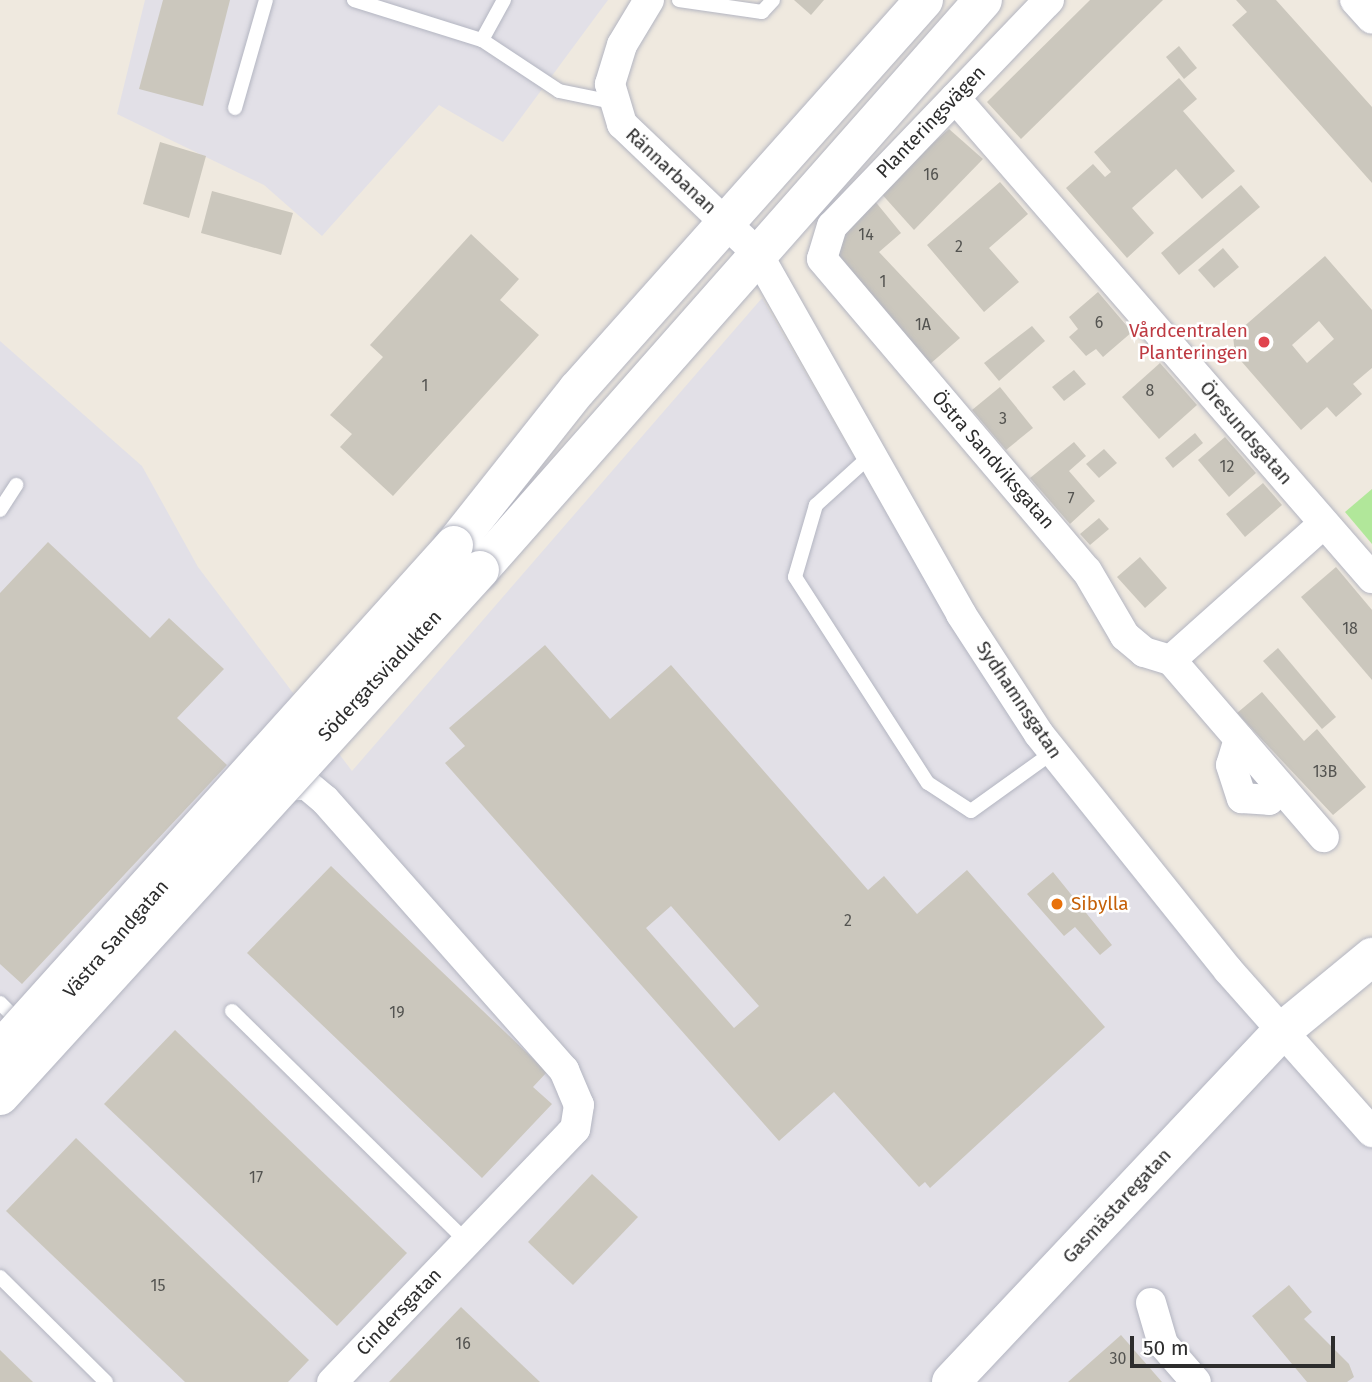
<!DOCTYPE html>
<html>
<head>
<meta charset="utf-8">
<style>
	body { margin:0 }
	#map { position:relative; width:1372px; height:1382px; overflow:hidden; background:#efe9df; font-family:"Fira Sans",sans-serif }
	div>[style] { position:absolute }
	[style*='--x'] { left:calc(var(--x)*1px); top:calc(var(--y)*1px); width:calc(var(--w)*1px); rotate:calc(var(--a)*1deg) }
	.industrial>* { inset:0; background:#e2e0e7 }
	.green>* { inset:0; background:#b1e79a }
	.building>* { inset:0; background:#cbc7bd }
	.roads { filter:drop-shadow(0 0 2px #b3b5c1) drop-shadow(0 0 2px #b3b5c1) }
	.lane>* { height:14px; margin:-7px; padding:0 7px; transform-origin:7px; border-radius:7px; background:#fff }
	.street>* { height:30px; margin:-15px; padding:0 15px; transform-origin:15px; border-radius:15px; background:#fff }
	.secondary>* { height:38px; margin:-19px; padding:0 19px; transform-origin:19px; border-radius:19px; background:#fff }
	.bridges { filter:drop-shadow(0 0 2px #b3b5c1) drop-shadow(0 0 2px #b3b5c1) }
	.secondary-bridge>* { height:38px; margin:-19px; padding:0 19px; transform-origin:19px; border-radius:19px; background:#fff }
	.dots>* { width:19px; height:19px; translate:-50% -50%; box-sizing:border-box; border:4px solid #fff; border-radius:50% }
	span { translate:-50% -50%; white-space:nowrap; text-align:center; line-height:1.15; -webkit-text-stroke:5px #fff; paint-order:stroke }
	.number-label { font-size:16px; color:#545451 }
	.number-label span { -webkit-text-stroke-width:0 }
	.street-label { font-size:19px; color:#2d2d2d }
	.health-label { font-size:19px; color:#be3a42 }
	.right { translate:-100% -50%; text-align:right }
	.food-label { font-size:19px; color:#c56008 }
	.left { translate:0 -50%; text-align:left }
	.scale { position:absolute; left:1130px; top:1336px; width:205px; height:32px; box-sizing:border-box; border:4px solid #2d2d2d; border-top:0; padding-left:9px; font-size:21px; line-height:24px; white-space:nowrap; color:#2d2d2d; -webkit-text-stroke:5px #fff; paint-order:stroke }
</style>
</head>
<body>
<div id="map">
	<div class="industrial">
		<i style="clip-path:polygon(145px 0,608px 0,503px 142px,439px 105px,322px 236px,264px 185px,117px 114px)"></i>
		<i style="clip-path:polygon(762px 298px,949px 621px,1372px 1147px,1372px 1382px,0 1382px,0 341px,142px 466px,198px 567px,352px 771px)"></i>
	</div>
	<div class="green">
		<i style="clip-path:polygon(1372px 489px,1372px 544px,1345px 512px)"></i>
	</div>
	<div class="building">
		<i style="clip-path:polygon(163px 0,230px 0,203px 106px,139px 89px)"></i>
		<i style="clip-path:polygon(794px 0,824px 0,811px 15px)"></i>
		<i style="clip-path:polygon(1090px 0,1163px 0,1021px 139px,987px 102px)"></i>
		<i style="clip-path:polygon(1236px 0,1276px 0,1372px 107px,1372px 183px,1232px 25px,1247px 12px)"></i>
		<i style="clip-path:polygon(1179px 46px,1197px 68px,1184px 79px,1166px 57px)"></i>
		<i style="clip-path:polygon(1179px 78px,1197px 99px,1183px 111px,1235px 171px,1202px 199px,1176px 169px,1132px 208px,1154px 233px,1127px 258px,1066px 188px,1093px 164px,1105px 177px,1111px 172px,1094px 152px)"></i>
		<i style="clip-path:polygon(949px 129px,983px 159px,914px 230px,879px 191px)"></i>
		<i style="clip-path:polygon(160px 142px,206px 156px,189px 218px,143px 204px)"></i>
		<i style="clip-path:polygon(1000px 182px,1028px 214px,989px 248px,1019px 282px,984px 312px,927px 245px)"></i>
		<i style="clip-path:polygon(1241px 185px,1260px 207px,1179px 275px,1161px 253px)"></i>
		<i style="clip-path:polygon(212px 191px,293px 213px,281px 255px,201px 233px)"></i>
		<i style="clip-path:polygon(874px 200px,901px 233px,879px 252px,960px 338px,930px 364px,830px 246px)"></i>
		<i style="clip-path:polygon(471px 234px,519px 279px,500px 300px,539px 335px,393px 496px,340px 447px,352px 434px,330px 415px,383px 357px,370px 345px)"></i>
		<i style="clip-path:polygon(1223px 248px,1239px 267px,1214px 288px,1198px 270px)"></i>
		<i style="clip-path:polygon(evenodd,1325px 256px,1372px 310px,1372px 368px,1353px 384px,1362px 394px,1336px 417px,1327px 407px,1301px 430px,1235px 354px,1233px 336px,1325px 256px,1319px 321px,1334px 339px,1307px 363px,1292px 345px,1319px 321px)"></i>
		<i style="clip-path:polygon(1098px 292px,1132px 332px,1103px 357px,1096px 349px,1086px 356px,1069px 337px,1078px 329px,1069px 317px)"></i>
		<i style="clip-path:polygon(1032px 326px,1045px 341px,999px 381px,984px 363px)"></i>
		<i style="clip-path:polygon(1160px 363px,1197px 405px,1159px 439px,1122px 397px)"></i>
		<i style="clip-path:polygon(1074px 370px,1086px 384px,1064px 401px,1052px 387px)"></i>
		<i style="clip-path:polygon(1000px 387px,1033px 428px,1006px 450px,972px 410px)"></i>
		<i style="clip-path:polygon(1195px 433px,1203px 443px,1173px 468px,1165px 458px)"></i>
		<i style="clip-path:polygon(1225px 437px,1256px 473px,1229px 497px,1198px 460px)"></i>
		<i style="clip-path:polygon(1074px 442px,1086px 456px,1069px 471px,1095px 501px,1070px 524px,1030px 478px)"></i>
		<i style="clip-path:polygon(1104px 449px,1117px 463px,1099px 478px,1086px 464px)"></i>
		<i style="clip-path:polygon(1263px 483px,1282px 505px,1245px 537px,1226px 514px)"></i>
		<i style="clip-path:polygon(1099px 518px,1109px 529px,1090px 545px,1080px 534px)"></i>
		<i style="clip-path:polygon(48px 542px,150px 638px,169px 618px,224px 669px,177px 718px,227px 765px,22px 984px,0 964px,0 593px)"></i>
		<i style="clip-path:polygon(1140px 557px,1167px 588px,1145px 608px,1117px 577px)"></i>
		<i style="clip-path:polygon(1336px 567px,1372px 610px,1372px 680px,1301px 597px)"></i>
		<i style="clip-path:polygon(evenodd,545px 645px,610px 719px,671px 665px,868px 890px,884px 876px,917px 914px,967px 870px,1105px 1027px,930px 1188px,925px 1182px,919px 1187px,834px 1092px,779px 1141px,445px 763px,465px 746px,449px 728px,545px 645px,671px 906px,759px 1006px,734px 1028px,646px 928px,671px 906px)"></i>
		<i style="clip-path:polygon(1278px 648px,1336px 717px,1322px 729px,1263px 661px)"></i>
		<i style="clip-path:polygon(1262px 692px,1304px 741px,1317px 729px,1366px 787px,1333px 815px,1237px 713px)"></i>
		<i style="clip-path:polygon(331px 866px,547px 1072px,533px 1087px,552px 1104px,482px 1178px,247px 953px)"></i>
		<i style="clip-path:polygon(1053px 872px,1112px 945px,1100px 955px,1075px 927px,1064px 936px,1027px 894px)"></i>
		<i style="clip-path:polygon(175px 1030px,407px 1253px,337px 1326px,104px 1104px)"></i>
		<i style="clip-path:polygon(76px 1138px,309px 1360px,288px 1382px,185px 1382px,6px 1211px)"></i>
		<i style="clip-path:polygon(592px 1174px,638px 1217px,573px 1285px,528px 1242px)"></i>
		<i style="clip-path:polygon(1289px 1285px,1312px 1312px,1304px 1319px,1349px 1364px,1354px 1377px,1347px 1382px,1307px 1382px,1252px 1316px)"></i>
		<i style="clip-path:polygon(461px 1307px,540px 1382px,389px 1382px)"></i>
		<i style="clip-path:polygon(1121px 1335px,1162px 1382px,1068px 1382px)"></i>
		<i style="clip-path:polygon(0 1350px,33px 1382px,0 1382px)"></i>
	</div>
	<div class="roads">
		<div class="lane">
			<i style="--x:354;--y:0;--w:134;--a:17.4"></i>
			<i style="--x:482;--y:40;--w:46;--a:-61.2"></i>
			<i style="--x:679;--y:0;--w:84;--a:8.2"></i>
			<i style="--x:762;--y:12;--w:16;--a:-47"></i>
			<i style="--x:482;--y:40;--w:92;--a:33.5"></i>
			<i style="--x:559;--y:91;--w:54;--a:11.7"></i>
			<i style="--x:235;--y:108;--w:112;--a:-74"></i>
			<i style="--x:869;--y:457;--w:72;--a:137.8"></i>
			<i style="--x:816;--y:505;--w:75;--a:106.3"></i>
			<i style="--x:795;--y:577;--w:245;--a:57.2"></i>
			<i style="--x:928;--y:783;--w:51;--a:33.1"></i>
			<i style="--x:971;--y:811;--w:101;--a:-35.7"></i>
			<i style="--x:0;--y:510;--w:30;--a:-57"></i>
			<i style="--x:0;--y:1003;--w:30;--a:45"></i>
			<i style="--x:232;--y:1011;--w:328;--a:44.5"></i>
			<i style="--x:0;--y:1277;--w:149;--a:44.7"></i>
		</div>
		<div class="street">
			<i style="--x:649;--y:0;--w:52;--a:121"></i>
			<i style="--x:622;--y:45;--w:41;--a:107.1"></i>
			<i style="--x:610;--y:84;--w:42;--a:73.3"></i>
			<i style="--x:622;--y:124;--w:187;--a:43.7"></i>
			<i style="--x:757;--y:253;--w:415;--a:60.5"></i>
			<i style="--x:961;--y:614;--w:143;--a:57"></i>
			<i style="--x:1039;--y:734;--w:302;--a:51.3"></i>
			<i style="--x:1228;--y:970;--w:217;--a:48.4"></i>
			<i style="--x:1049;--y:0;--w:313;--a:133.8"></i>
			<i style="--x:832;--y:226;--w:34;--a:107"></i>
			<i style="--x:822;--y:259;--w:409;--a:49.7"></i>
			<i style="--x:1087;--y:571;--w:75;--a:59.7"></i>
			<i style="--x:1125;--y:636;--w:25;--a:40"></i>
			<i style="--x:1144;--y:652;--w:28;--a:17"></i>
			<i style="--x:1171;--y:660;--w:234;--a:49.2"></i>
			<i style="--x:1355;--y:0;--w:25;--a:48"></i>
			<i style="--x:955;--y:98;--w:636;--a:49.02"></i>
			<i style="--x:1171;--y:660;--w:205;--a:-41.8"></i>
			<i style="--x:1239;--y:739;--w:27;--a:107"></i>
			<i style="--x:1231;--y:765;--w:35;--a:72"></i>
			<i style="--x:1242;--y:798;--w:27;--a:4"></i>
			<i style="--x:1269;--y:800;--w:17;--a:-45"></i>
			<i style="--x:271;--y:786;--w:36;--a:-2"></i>
			<i style="--x:307;--y:785;--w:23;--a:40"></i>
			<i style="--x:325;--y:800;--w:361;--a:48.5"></i>
			<i style="--x:564;--y:1070;--w:38;--a:67"></i>
			<i style="--x:579;--y:1105;--w:24;--a:99"></i>
			<i style="--x:575;--y:1129;--w:351;--a:133.8"></i>
			<i style="--x:1151;--y:1303;--w:43;--a:73.7"></i>
			<i style="--x:1163;--y:1344;--w:50;--a:49"></i>
		</div>
		<div class="secondary">
			<i style="--x:454;--y:545;--w:198;--a:-51.6"></i>
			<i style="--x:577;--y:390;--w:522;--a:-48.34"></i>
			<i style="--x:480;--y:570;--w:760;--a:-48.57"></i>
			<i style="--x:951;--y:1382;--w:482;--a:-46.7"></i>
			<i style="--x:1282;--y:1031;--w:117;--a:-39.4"></i>
		</div>
	</div>
	<div class="bridges">
		<div class="secondary-bridge">
			<i style="--x:0;--y:1050;--w:679;--a:-48.04"></i>
			<i style="--x:0;--y:1096;--w:712;--a:-47.62"></i>
		</div>
	</div>
	<div class="dots">
		<i style="left:1264px;top:342px;background:#e0444e"></i>
		<i style="left:1057px;top:904px;background:#e8710a"></i>
	</div>
	<div class="number-label">
		<span style="left:931px;top:175px">16</span>
		<span style="left:866px;top:235px">14</span>
		<span style="left:959px;top:247px">2</span>
		<span style="left:883px;top:282px">1</span>
		<span style="left:1099px;top:323px">6</span>
		<span style="left:923px;top:325px">1A</span>
		<span style="left:425px;top:386px">1</span>
		<span style="left:1150px;top:391px">8</span>
		<span style="left:1003px;top:419px">3</span>
		<span style="left:1227px;top:467px">12</span>
		<span style="left:1071px;top:499px">7</span>
		<span style="left:1350px;top:629px">18</span>
		<span style="left:1325px;top:772px">13B</span>
		<span style="left:848px;top:921px">2</span>
		<span style="left:397px;top:1013px">19</span>
		<span style="left:256px;top:1178px">17</span>
		<span style="left:158px;top:1286px">15</span>
		<span style="left:463px;top:1344px">16</span>
		<span style="left:1118px;top:1359px">30</span>
	</div>
	<div class="street-label">
		<span style="left:931px;top:122px;rotate:-46deg">Planteringsvägen</span>
		<span style="left:671px;top:171px;rotate:43deg">Rännarbanan</span>
		<span style="left:1246px;top:433px;rotate:49deg">Öresundsgatan</span>
		<span style="left:993px;top:460px;rotate:49deg">Östra Sandviksgatan</span>
		<span style="left:380px;top:676px;rotate:-47deg">Södergatsviadukten</span>
		<span style="left:1019px;top:700px;rotate:56deg">Sydhamnsgatan</span>
		<span style="left:116px;top:939px;rotate:-49deg">Västra Sandgatan</span>
		<span style="left:1117px;top:1206px;rotate:-47deg">Gasmästaregatan</span>
		<span style="left:399px;top:1312px;rotate:-46deg">Cindersgatan</span>
	</div>
	<div class="health-label">
		<span class="right" style="left:1248px;top:342px">Vårdcentralen<br>Planteringen</span>
	</div>
	<div class="food-label">
		<span class="left" style="left:1071px;top:904px">Sibylla</span>
	</div>
	<div class="scale">50 m</div>
</div>
</body>
</html>
